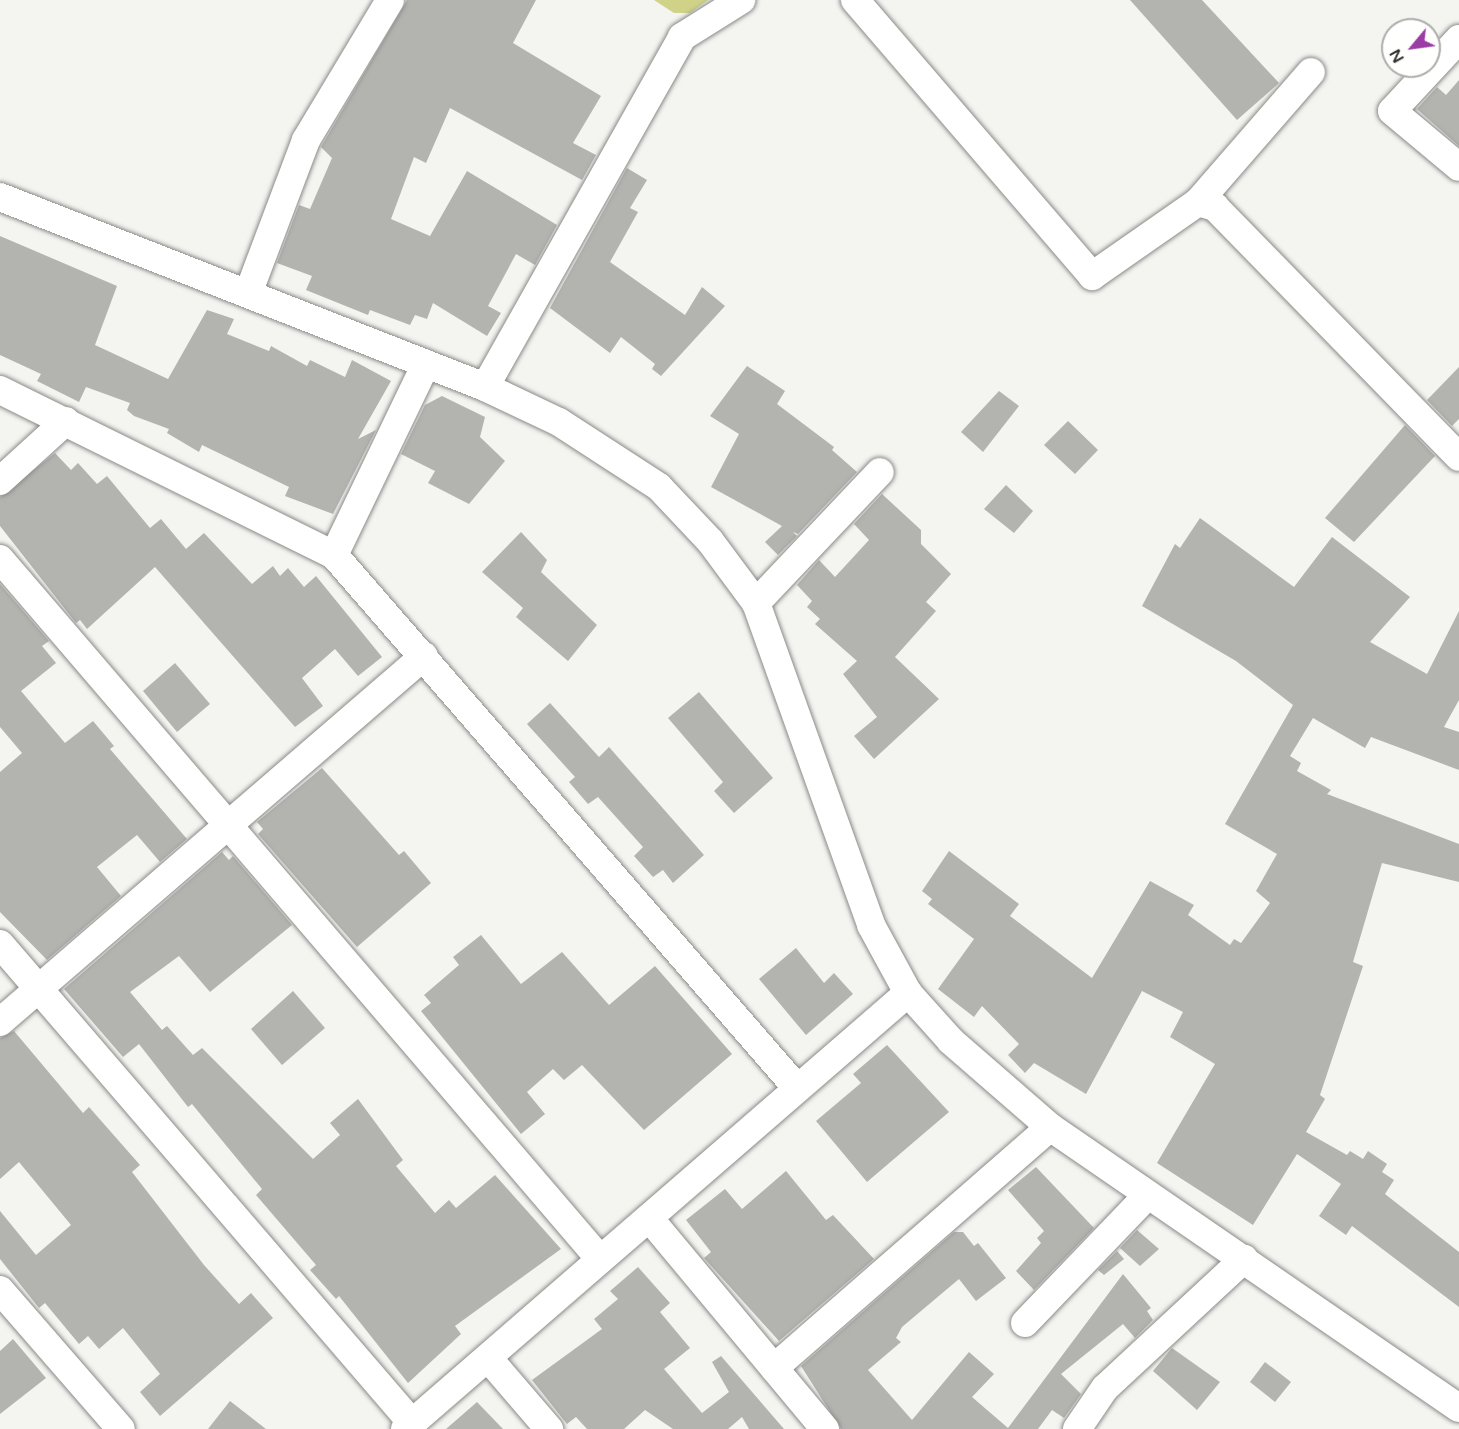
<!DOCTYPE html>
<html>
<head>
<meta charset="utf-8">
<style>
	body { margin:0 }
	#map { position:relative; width:1459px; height:1429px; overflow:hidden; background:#f4f4f1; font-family:"Varela Round",sans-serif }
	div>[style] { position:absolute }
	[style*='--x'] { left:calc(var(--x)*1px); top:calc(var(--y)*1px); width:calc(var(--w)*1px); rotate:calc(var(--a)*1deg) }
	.green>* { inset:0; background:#cfd287 }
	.building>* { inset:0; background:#b3b3b0 }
	.roads { filter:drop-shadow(0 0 2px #8a8a87) drop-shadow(0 0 2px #8a8a87) }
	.minor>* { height:28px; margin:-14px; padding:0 14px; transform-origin:14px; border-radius:14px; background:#fff }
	span { translate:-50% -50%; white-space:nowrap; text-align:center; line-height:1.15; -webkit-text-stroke:5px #fffffe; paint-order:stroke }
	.north { position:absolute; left:1381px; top:18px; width:60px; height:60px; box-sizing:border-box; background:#fffffe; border:2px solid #adadac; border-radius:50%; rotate:241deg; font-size:16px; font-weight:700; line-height:24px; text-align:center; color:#333332 }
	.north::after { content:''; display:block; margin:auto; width:21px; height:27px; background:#9c3da6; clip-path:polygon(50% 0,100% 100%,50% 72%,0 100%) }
</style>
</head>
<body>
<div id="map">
	<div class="green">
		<i style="clip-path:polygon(654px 0,708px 0,690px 13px,674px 13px)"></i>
	</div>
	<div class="building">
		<i style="clip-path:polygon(407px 0,536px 0,513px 43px,601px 96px,573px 143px,596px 155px,582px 180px,450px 108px,426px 163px,414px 157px,391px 219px,430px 236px,467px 171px,557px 225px,535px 265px,516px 254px,488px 306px,501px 313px,487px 336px,433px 303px,427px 319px,415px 315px,410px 325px,370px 310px,368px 315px,306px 290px,312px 276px,277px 263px,299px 205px,310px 209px,332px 158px,321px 147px)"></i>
		<i style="clip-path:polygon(1130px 0,1202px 0,1279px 83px,1237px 120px)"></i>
		<i style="clip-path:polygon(1459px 80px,1459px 146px,1417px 109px,1437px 87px,1446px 95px)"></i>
		<i style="clip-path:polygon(627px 168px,647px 180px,630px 208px,638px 212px,610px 262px,685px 315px,702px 287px,725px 306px,661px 376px,652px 369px,655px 364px,621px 337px,610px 353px,550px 308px)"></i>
		<i style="clip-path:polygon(0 236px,117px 286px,95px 345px,168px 379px,207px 310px,234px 319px,227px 334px,269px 351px,271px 346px,307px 366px,310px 360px,345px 377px,352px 360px,391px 381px,358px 439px,376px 430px,333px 514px,285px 496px,289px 487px,202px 445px,199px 452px,167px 433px,169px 429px,134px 416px,127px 410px,130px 403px,86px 387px,79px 402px,37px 381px,41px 374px,0 355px)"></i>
		<i style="clip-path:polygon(747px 366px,785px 391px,777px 404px,834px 447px,832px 450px,857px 472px,798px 534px,793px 532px,797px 536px,778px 555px,765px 542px,782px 526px,711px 487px,739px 434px,710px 416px)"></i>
		<i style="clip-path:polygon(1459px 367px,1459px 419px,1452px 426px,1427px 400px)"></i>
		<i style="clip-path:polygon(999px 391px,1019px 406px,983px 452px,961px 432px)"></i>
		<i style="clip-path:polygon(442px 396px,485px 417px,480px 437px,505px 461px,469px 504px,428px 483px,435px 471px,401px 454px,425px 405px)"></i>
		<i style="clip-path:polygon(1068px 421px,1098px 450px,1075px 474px,1044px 445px)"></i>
		<i style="clip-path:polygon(1405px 425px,1435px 456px,1354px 542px,1325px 518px)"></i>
		<i style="clip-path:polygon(55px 453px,71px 470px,78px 463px,97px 484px,107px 476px,150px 528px,161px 519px,186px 549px,204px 533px,252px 584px,273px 566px,280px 576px,288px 568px,304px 587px,316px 576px,382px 657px,358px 676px,335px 649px,302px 678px,323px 706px,295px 727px,155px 567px,87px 629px,80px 620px,76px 623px,0 526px,0 497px)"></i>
		<i style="clip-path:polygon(1006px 485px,1033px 511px,1014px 533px,984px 509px)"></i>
		<i style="clip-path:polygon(882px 494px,921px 530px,921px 544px,951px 574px,926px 602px,936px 611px,895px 657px,939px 699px,874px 759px,854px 736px,877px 717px,843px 674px,857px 661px,815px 624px,820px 619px,807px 607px,812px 601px,797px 585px,819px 560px,835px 577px,869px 540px,854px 524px)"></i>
		<i style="clip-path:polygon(1200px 518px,1294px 587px,1332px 537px,1410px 597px,1370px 642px,1427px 674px,1459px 611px,1459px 700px,1444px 727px,1459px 732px,1459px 770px,1371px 737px,1365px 748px,1313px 718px,1290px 756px,1301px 763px,1297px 771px,1331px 790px,1327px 794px,1459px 844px,1459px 882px,1382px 863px,1353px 962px,1363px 966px,1320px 1095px,1325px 1099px,1306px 1132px,1347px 1155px,1350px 1151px,1363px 1159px,1368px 1151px,1387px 1164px,1382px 1172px,1394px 1180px,1385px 1194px,1459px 1252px,1459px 1307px,1352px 1226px,1346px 1235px,1319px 1216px,1341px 1184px,1297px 1154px,1253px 1225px,1157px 1163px,1215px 1064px,1170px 1037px,1183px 1012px,1142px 991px,1086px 1094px,1034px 1063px,1025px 1073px,1008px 1055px,1019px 1044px,982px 1006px,974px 1017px,938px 989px,974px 939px,928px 904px,932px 899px,922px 891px,949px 851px,1019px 904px,1010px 916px,1092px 978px,1150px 881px,1194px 905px,1188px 915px,1230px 945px,1234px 939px,1241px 943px,1270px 903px,1256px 891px,1277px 854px,1225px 824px,1293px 705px,1236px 661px,1142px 606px,1175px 544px,1180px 548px)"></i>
		<i style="clip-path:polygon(521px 532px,547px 560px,541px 572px,597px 625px,568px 661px,516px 617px,523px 608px,482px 572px)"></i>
		<i style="clip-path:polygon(0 584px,49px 641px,42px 646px,56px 663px,21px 691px,65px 743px,93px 721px,114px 746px,110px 749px,187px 839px,160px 862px,137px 835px,97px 867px,121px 896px,47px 960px,0 912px,0 772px,22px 753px,0 727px)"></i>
		<i style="clip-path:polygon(175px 663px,210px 704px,177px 732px,143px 691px)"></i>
		<i style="clip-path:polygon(699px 692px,773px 778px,734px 813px,714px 791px,723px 782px,668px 718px)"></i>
		<i style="clip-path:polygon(550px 703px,599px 757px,609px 747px,704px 855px,673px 883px,663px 870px,653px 877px,634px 856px,643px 847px,598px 797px,588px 804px,569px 782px,575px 777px,527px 724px)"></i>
		<i style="clip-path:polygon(322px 768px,399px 855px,404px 851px,431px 883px,357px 947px,258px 834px,263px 829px,257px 822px)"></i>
		<i style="clip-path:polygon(222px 852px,229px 860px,233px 856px,292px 925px,210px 992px,179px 956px,130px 992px,162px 1030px,167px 1026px,193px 1055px,202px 1048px,313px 1159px,340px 1135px,330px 1123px,358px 1099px,403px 1160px,396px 1166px,435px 1213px,449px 1200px,456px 1208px,495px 1175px,561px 1249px,455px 1326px,461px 1334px,408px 1383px,339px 1296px,336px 1299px,310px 1270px,316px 1265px,256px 1195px,262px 1189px,192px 1104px,188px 1107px,139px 1044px,123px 1057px,64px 989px)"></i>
		<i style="clip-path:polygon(481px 935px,521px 984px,562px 952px,609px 1005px,655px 966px,732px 1054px,644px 1130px,582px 1065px,564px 1080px,553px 1069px,527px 1092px,545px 1114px,521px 1134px,421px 1011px,431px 1003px,424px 995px,459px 965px,453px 957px)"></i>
		<i style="clip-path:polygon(796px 948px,824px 983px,834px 973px,853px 994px,806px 1035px,759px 979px)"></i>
		<i style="clip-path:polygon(293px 991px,325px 1028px,282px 1065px,251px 1029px)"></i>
		<i style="clip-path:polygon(14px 1031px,83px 1113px,89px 1107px,140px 1165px,132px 1172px,204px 1265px,239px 1304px,251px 1293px,273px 1318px,160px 1416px,140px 1392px,160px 1374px,123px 1328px,99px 1349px,88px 1336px,79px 1344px,45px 1303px,39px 1308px,0 1259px,0 1211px,36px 1255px,71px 1225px,19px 1162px,0 1179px,0 1038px)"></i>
		<i style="clip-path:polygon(887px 1045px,949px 1112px,867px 1182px,816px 1121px,861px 1083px,853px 1074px)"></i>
		<i style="clip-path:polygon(1036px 1167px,1094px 1228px,1034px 1290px,1016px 1271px,1041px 1243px,1037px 1238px,1044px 1231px,1008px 1190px)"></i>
		<i style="clip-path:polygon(786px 1171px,826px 1220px,833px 1215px,874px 1259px,779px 1341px,704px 1258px,711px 1252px,686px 1220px,725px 1189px,742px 1209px)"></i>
		<i style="clip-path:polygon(1137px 1230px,1159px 1249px,1140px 1266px,1120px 1248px)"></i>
		<i style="clip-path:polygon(954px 1232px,963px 1232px,974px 1246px,978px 1243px,1006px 1278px,976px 1301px,959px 1279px,902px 1327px,896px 1338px,901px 1342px,868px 1370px,912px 1420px,969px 1352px,994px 1374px,972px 1397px,1008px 1428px,1123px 1274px,1151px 1308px,1147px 1311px,1153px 1320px,1135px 1338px,1123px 1324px,1061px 1374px,1081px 1394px,1064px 1418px,1052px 1410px,1038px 1429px,841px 1429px,801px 1366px)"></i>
		<i style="clip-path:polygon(1117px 1251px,1124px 1259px,1104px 1275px,1098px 1270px)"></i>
		<i style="clip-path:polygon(638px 1267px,670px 1303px,660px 1312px,690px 1348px,664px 1369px,702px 1413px,729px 1392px,712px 1362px,721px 1356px,784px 1429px,749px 1429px,742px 1417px,728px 1429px,673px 1429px,645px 1410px,624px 1429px,587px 1429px,576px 1417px,567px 1424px,532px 1380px,602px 1329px,594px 1319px,618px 1299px,610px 1291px)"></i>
		<i style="clip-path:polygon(13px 1339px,46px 1378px,0 1414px,0 1351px)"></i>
		<i style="clip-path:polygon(1172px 1348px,1220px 1382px,1197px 1410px,1153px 1371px)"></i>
		<i style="clip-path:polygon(1265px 1362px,1291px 1382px,1275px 1402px,1250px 1382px)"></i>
		<i style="clip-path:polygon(230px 1401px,266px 1429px,208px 1429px)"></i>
		<i style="clip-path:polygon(477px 1402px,503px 1429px,446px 1429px)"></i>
	</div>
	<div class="roads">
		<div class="minor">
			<i style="--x:855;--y:0;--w:364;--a:49.3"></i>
			<i style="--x:1092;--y:276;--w:129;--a:-34.9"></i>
			<i style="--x:1198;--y:202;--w:18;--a:16"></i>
			<i style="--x:1215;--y:207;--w:349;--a:45.7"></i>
			<i style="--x:1459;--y:39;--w:98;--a:132.9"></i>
			<i style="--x:1392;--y:111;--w:87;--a:39.9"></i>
			<i style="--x:0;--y:197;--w:521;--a:21.39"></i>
			<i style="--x:485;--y:387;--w:82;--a:25.3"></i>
			<i style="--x:559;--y:422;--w:119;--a:33"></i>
			<i style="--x:659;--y:487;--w:74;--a:46.6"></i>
			<i style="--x:710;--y:541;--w:77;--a:53.4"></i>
			<i style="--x:756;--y:603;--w:342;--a:70.3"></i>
			<i style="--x:871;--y:925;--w:77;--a:61.4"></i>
			<i style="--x:908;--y:993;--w:64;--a:48.1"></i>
			<i style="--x:951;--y:1041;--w:131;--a:41"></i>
			<i style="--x:1050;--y:1127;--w:496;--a:34.5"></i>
			<i style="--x:1198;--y:202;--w:172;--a:-49"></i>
			<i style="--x:249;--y:291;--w:161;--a:-69.3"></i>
			<i style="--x:306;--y:140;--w:163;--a:-59"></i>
			<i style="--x:485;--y:387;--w:402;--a:-60.6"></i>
			<i style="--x:682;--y:37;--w:70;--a:-32.1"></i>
			<i style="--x:0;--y:390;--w:373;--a:26.3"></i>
			<i style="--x:334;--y:555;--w:706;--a:49.02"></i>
			<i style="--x:0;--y:481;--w:89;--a:-42.3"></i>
			<i style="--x:334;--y:555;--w:212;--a:-64.3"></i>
			<i style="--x:0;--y:559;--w:922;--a:49.4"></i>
			<i style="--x:756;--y:603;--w:180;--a:-46.6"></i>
			<i style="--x:0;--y:944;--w:632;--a:49.3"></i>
			<i style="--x:0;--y:1022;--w:560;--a:-40.8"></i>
			<i style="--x:649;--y:1218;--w:275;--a:50.2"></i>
			<i style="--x:0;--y:1290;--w:184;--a:49"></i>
			<i style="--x:1025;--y:1323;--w:176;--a:-46.2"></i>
			<i style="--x:488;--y:1358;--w:94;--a:49.3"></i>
			<i style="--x:774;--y:1368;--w:366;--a:-41.1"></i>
			<i style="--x:405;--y:1429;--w:666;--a:-40.92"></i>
			<i style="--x:1077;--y:1429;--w:50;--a:-55.7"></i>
			<i style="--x:1105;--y:1388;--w:190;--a:-42.9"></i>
		</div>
	</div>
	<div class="north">N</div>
</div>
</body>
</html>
